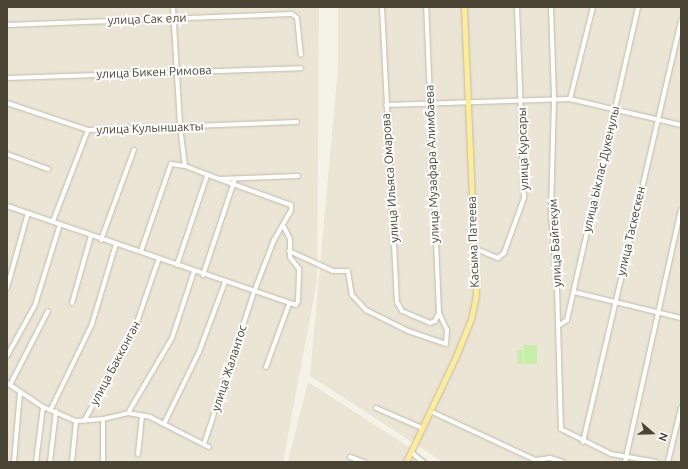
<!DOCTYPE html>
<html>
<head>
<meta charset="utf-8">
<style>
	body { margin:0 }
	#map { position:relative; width:688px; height:469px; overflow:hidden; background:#f5f3e7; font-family:Ubuntu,sans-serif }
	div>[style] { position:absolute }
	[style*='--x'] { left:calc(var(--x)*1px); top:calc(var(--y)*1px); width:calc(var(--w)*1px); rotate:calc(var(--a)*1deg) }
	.residential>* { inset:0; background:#eae5d5 }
	.green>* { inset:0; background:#c9eeac }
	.roads { filter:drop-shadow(0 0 1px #c2bca9) drop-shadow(0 0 1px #c2bca9) }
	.minor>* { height:4px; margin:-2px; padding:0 2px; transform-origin:2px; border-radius:2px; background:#fff }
	.major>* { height:5px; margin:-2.5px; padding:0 2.5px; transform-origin:2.5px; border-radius:2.5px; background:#ffec97 }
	span { translate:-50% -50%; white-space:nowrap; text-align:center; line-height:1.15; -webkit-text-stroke:4px #fff; paint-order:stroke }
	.street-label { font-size:12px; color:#4a4435 }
	.frame { position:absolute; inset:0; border:8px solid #4a4435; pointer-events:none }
	.north { position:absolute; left:632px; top:413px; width:40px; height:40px; -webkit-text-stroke:3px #fff; paint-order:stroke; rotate:110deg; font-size:11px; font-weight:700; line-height:16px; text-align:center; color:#4a4435 }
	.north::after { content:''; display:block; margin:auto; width:14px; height:18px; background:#4a4435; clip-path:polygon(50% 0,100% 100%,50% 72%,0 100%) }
</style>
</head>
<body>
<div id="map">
	<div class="residential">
		<i style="clip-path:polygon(7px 7px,319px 7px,317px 281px,283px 462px,7px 462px)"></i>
		<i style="clip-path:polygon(338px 7px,681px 7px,681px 462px,443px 462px,310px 376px,338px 68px)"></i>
		<i style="clip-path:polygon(308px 382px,409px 447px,431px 462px,288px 462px)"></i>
	</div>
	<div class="green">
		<i style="clip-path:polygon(524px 345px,537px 345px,537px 364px,524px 364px)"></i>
		<i style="clip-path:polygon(517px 350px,523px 350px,523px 364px,517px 364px)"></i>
	</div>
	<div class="roads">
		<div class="minor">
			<i style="--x:173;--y:7;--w:119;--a:86.6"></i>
			<i style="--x:180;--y:126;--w:40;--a:82.9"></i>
			<i style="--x:382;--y:7;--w:295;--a:87.1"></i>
			<i style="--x:397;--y:302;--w:10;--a:61"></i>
			<i style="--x:402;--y:311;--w:30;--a:23"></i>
			<i style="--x:430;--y:323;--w:5;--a:-22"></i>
			<i style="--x:435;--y:321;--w:9;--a:-63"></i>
			<i style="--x:439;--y:313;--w:306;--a:-92.4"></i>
			<i style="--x:551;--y:7;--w:92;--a:88.1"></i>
			<i style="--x:554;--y:99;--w:113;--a:91.5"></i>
			<i style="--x:551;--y:212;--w:75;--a:85.4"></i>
			<i style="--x:557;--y:287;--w:142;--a:88.4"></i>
			<i style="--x:561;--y:429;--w:56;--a:26.6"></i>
			<i style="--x:611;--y:454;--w:46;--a:10.1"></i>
			<i style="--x:7;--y:25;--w:285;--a:-2.2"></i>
			<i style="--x:292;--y:14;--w:6;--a:39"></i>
			<i style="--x:297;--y:18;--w:37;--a:84"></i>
			<i style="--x:7;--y:78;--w:294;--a:-1.9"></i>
			<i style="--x:570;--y:99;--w:95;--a:-76"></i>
			<i style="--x:7;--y:103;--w:85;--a:18.4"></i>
			<i style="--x:88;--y:130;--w:209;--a:-2.2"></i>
			<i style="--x:386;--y:105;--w:184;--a:-1.9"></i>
			<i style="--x:570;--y:99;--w:114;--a:13.2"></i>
			<i style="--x:7;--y:154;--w:44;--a:20.1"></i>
			<i style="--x:7;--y:206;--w:305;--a:18.9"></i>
			<i style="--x:296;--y:305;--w:4;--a:-63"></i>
			<i style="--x:298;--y:301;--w:32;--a:-88"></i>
			<i style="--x:299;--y:269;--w:15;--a:-127"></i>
			<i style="--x:290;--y:257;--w:18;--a:-90"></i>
			<i style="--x:290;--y:239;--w:16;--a:-117"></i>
			<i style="--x:53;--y:221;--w:97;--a:-69"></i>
			<i style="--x:101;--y:240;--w:96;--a:-69.9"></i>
			<i style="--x:474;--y:248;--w:26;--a:23"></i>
			<i style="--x:498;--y:258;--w:8;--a:-40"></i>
			<i style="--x:504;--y:253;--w:59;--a:-70"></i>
			<i style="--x:524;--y:198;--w:191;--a:-92.1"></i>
			<i style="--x:141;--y:251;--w:92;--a:-71"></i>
			<i style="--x:171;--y:164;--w:14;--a:8"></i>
			<i style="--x:185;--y:166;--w:36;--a:21"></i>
			<i style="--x:219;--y:179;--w:79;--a:-2.2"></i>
			<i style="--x:289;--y:251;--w:48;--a:24.4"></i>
			<i style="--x:333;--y:271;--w:15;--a:0"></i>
			<i style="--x:348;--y:271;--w:24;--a:81"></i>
			<i style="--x:352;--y:295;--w:21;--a:47"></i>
			<i style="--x:366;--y:310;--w:47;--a:26.6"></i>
			<i style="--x:408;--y:331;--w:40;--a:18.9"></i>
			<i style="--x:446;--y:344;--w:14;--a:-86"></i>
			<i style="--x:447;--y:330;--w:19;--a:-115"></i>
			<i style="--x:177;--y:265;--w:94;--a:-71.4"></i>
			<i style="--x:203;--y:275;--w:101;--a:-71.6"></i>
			<i style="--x:7;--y:288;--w:78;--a:-74.4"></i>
			<i style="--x:574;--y:292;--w:110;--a:13.7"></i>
			<i style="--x:72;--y:303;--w:70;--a:-74.2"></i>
			<i style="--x:558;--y:326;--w:11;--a:-34"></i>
			<i style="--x:567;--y:320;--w:321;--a:-77.2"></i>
			<i style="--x:7;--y:356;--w:58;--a:-61.2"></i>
			<i style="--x:35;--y:305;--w:85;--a:-72.8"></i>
			<i style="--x:266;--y:367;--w:67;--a:-69.9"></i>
			<i style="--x:7;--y:383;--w:43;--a:33.7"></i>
			<i style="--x:43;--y:407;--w:36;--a:23"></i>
			<i style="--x:76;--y:421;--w:27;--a:-4"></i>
			<i style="--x:103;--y:419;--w:26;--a:-13"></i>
			<i style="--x:128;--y:413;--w:22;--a:10"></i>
			<i style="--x:150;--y:417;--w:66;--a:27"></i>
			<i style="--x:10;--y:385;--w:83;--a:-62.8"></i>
			<i style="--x:376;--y:408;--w:50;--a:23.5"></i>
			<i style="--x:51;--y:409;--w:94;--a:-64.2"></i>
			<i style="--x:92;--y:324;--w:84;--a:-73.3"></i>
			<i style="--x:430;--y:411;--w:121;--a:24.9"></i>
			<i style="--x:128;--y:413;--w:87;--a:-59.6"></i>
			<i style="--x:172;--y:338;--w:71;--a:-71.8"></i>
			<i style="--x:103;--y:419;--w:43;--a:90"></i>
			<i style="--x:84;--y:421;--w:103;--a:-60.9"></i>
			<i style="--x:134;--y:331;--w:77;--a:-71.1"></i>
			<i style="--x:164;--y:424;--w:80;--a:-64.1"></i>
			<i style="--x:199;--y:352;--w:75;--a:-69.6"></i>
			<i style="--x:583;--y:442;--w:433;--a:-76.9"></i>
			<i style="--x:204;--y:444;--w:160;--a:-71.8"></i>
			<i style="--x:254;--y:292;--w:56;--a:-69"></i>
			<i style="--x:274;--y:240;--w:34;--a:-60"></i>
			<i style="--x:291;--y:210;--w:5;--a:-90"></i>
			<i style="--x:291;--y:205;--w:77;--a:-160.1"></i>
			<i style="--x:411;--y:452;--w:16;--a:40"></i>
			<i style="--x:138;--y:454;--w:38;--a:-84"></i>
			<i style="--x:350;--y:457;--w:15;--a:20"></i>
			<i style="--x:536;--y:460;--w:14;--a:-8"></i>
			<i style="--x:550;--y:458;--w:14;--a:17"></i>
			<i style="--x:14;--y:462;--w:70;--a:-85.1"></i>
			<i style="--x:36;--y:462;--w:55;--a:-82.7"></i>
			<i style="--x:50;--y:462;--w:51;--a:-83.3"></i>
			<i style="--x:72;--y:462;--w:41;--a:-84.4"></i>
			<i style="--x:625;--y:462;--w:258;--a:-77.5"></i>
			<i style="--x:668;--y:462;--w:56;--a:-76.5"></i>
		</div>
		<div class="major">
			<i style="--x:406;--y:462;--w:117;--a:-64.7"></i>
			<i style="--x:456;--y:356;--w:40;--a:-68"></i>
			<i style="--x:471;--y:319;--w:25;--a:-78"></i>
			<i style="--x:476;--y:295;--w:288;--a:-92.4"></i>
		</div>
	</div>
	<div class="street-label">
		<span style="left:147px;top:19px;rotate:-2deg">улица Сак ели</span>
		<span style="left:154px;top:72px;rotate:-2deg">улица Бикен Римова</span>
		<span style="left:150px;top:128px;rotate:-2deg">улица Кулыншакты</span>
		<span style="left:523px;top:149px;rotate:-92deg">улица Курсары</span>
		<span style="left:432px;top:164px;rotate:-92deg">улица Музафара Алимбаева</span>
		<span style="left:601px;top:169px;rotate:-77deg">улица Ыклас Дукенулы</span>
		<span style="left:390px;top:178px;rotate:-94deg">улица Ильяса Омарова</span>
		<span style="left:631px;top:231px;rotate:-77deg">улица Таскескен</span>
		<span style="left:473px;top:242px;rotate:-92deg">Касыма Патеева</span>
		<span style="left:555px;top:243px;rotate:-93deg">улица Байгекум</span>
		<span style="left:115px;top:363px;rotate:-62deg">улица Бакконган</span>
		<span style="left:229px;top:368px;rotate:-72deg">улица Жалантос</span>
	</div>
	<div class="frame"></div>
	<div class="north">N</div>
</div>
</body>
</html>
